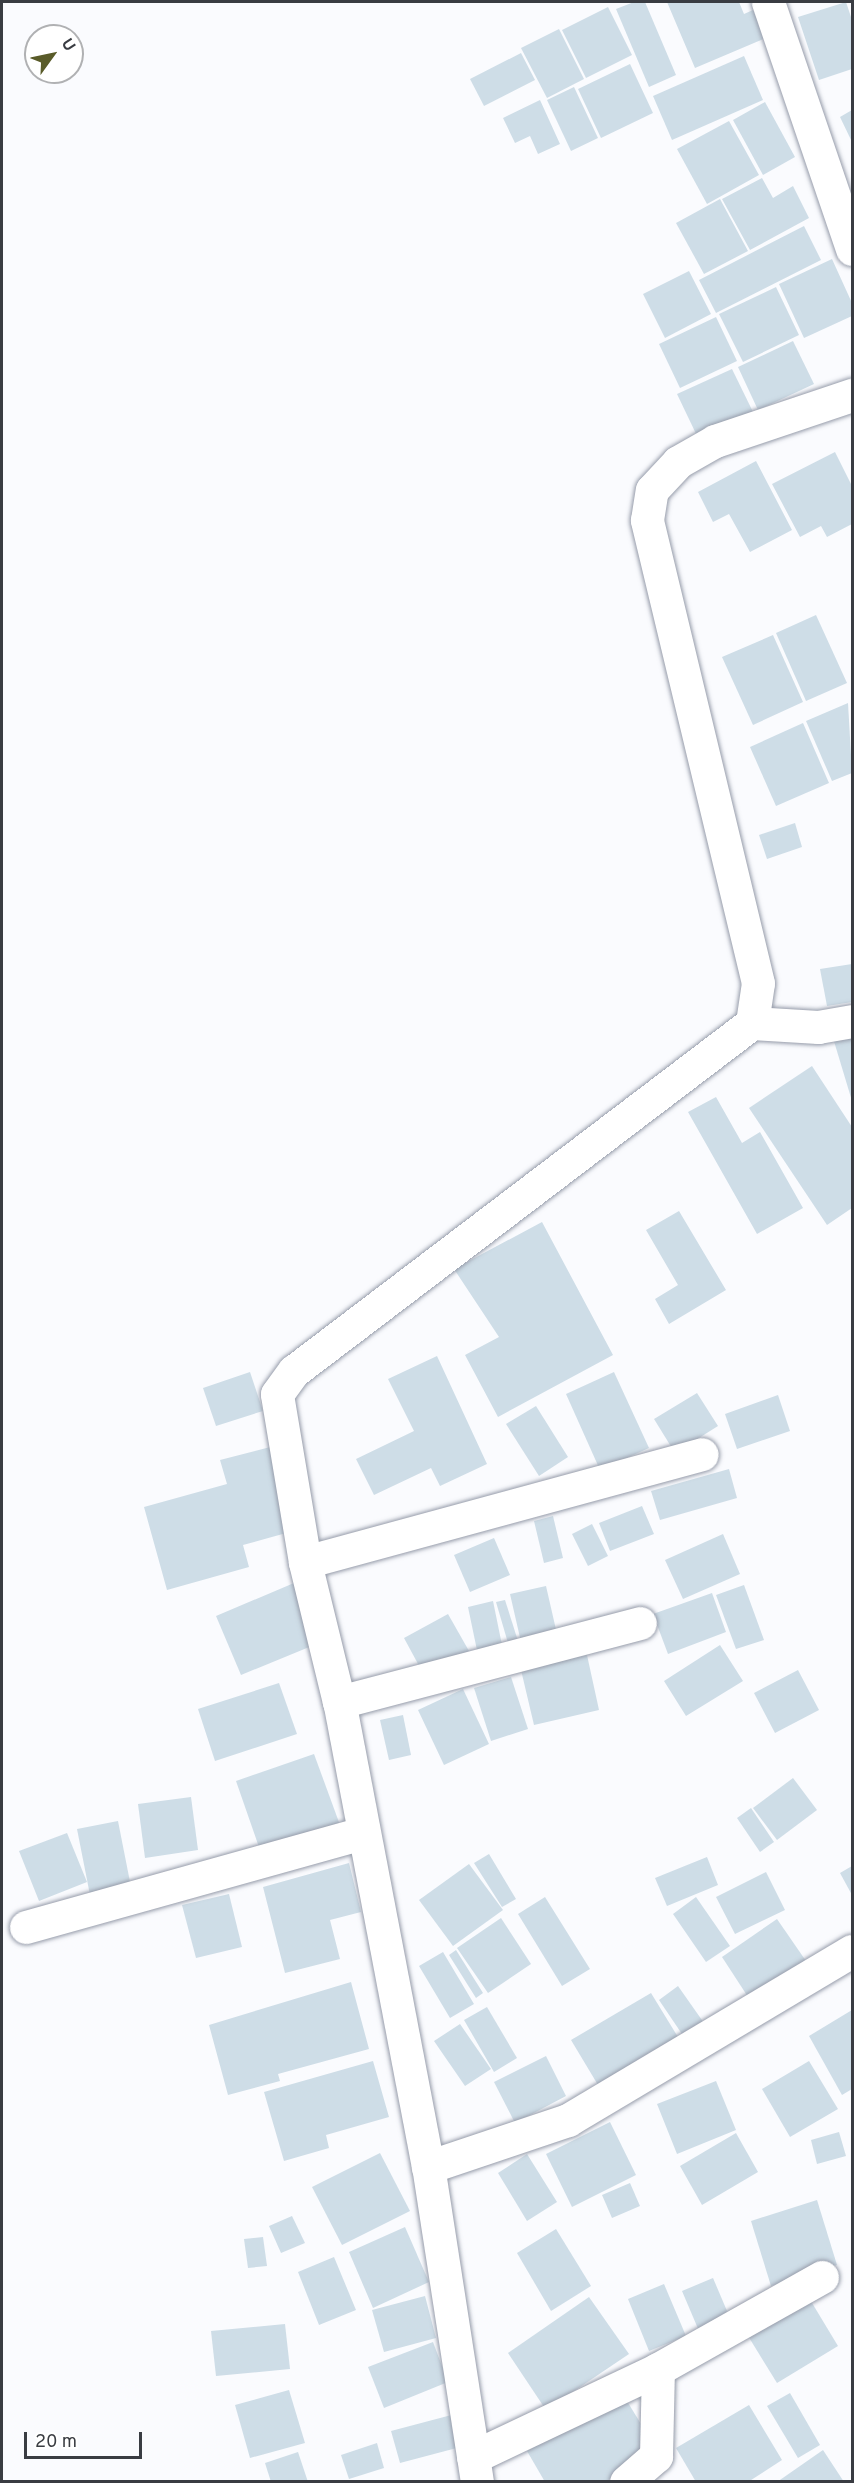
<!DOCTYPE html>
<html>
<head>
<meta charset="utf-8">
<style>
	body { margin:0 }
	#map { position:relative; width:854px; height:2483px; overflow:hidden; background:#fafbfe; font-family:Overpass,sans-serif }
	div>[style] { position:absolute }
	[style*='--x'] { left:calc(var(--x)*1px); top:calc(var(--y)*1px); width:calc(var(--w)*1px); rotate:calc(var(--a)*1deg) }
	.building>* { inset:0; background:#cedde7 }
	.roads { filter:drop-shadow(0 0 2px #969caa) drop-shadow(0 0 2px #969caa) }
	.street>* { height:33px; margin:-16.5px; padding:0 16.5px; transform-origin:16.5px; border-radius:16.5px; background:#fff }
	span { translate:-50% -50%; white-space:nowrap; text-align:center; line-height:1.15; -webkit-text-stroke:6px #fff; paint-order:stroke }
	.frame { position:absolute; inset:0; border:3px solid #393c42; pointer-events:none }
	.north { position:absolute; left:24px; top:24px; width:60px; height:60px; box-sizing:border-box; background:#fff; border:2px solid #b0b1b3; border-radius:50%; rotate:57deg; font-size:16px; font-weight:700; line-height:24px; text-align:center; color:#393c42 }
	.north::after { content:''; display:block; margin:auto; width:21px; height:27px; background:#595b29; clip-path:polygon(50% 0,100% 100%,50% 72%,0 100%) }
	.scale { position:absolute; left:24px; top:2432px; width:118px; height:27px; box-sizing:border-box; border:3px solid #393c42; border-top:0; padding-left:8px; font-size:18px; line-height:21px; white-space:nowrap; color:#393c42; -webkit-text-stroke:4px #fff; paint-order:stroke }
</style>
</head>
<body>
<div id="map">
	<div class="building">
		<i style="clip-path:polygon(634px 2px,645px 2px,676px 75px,649px 87px,616px 9px)"></i>
		<i style="clip-path:polygon(667px 2px,739px 2px,744px 14px,753px 10px,766px 38px,695px 68px)"></i>
		<i style="clip-path:polygon(846px 2px,852px 20px,852px 69px,819px 80px,798px 17px)"></i>
		<i style="clip-path:polygon(608px 7px,632px 55px,586px 78px,562px 30px)"></i>
		<i style="clip-path:polygon(559px 29px,584px 79px,547px 98px,521px 48px)"></i>
		<i style="clip-path:polygon(521px 53px,535px 80px,484px 106px,470px 79px)"></i>
		<i style="clip-path:polygon(744px 56px,763px 100px,672px 140px,653px 96px)"></i>
		<i style="clip-path:polygon(630px 64px,653px 113px,601px 138px,578px 89px)"></i>
		<i style="clip-path:polygon(574px 87px,598px 138px,571px 151px,547px 100px)"></i>
		<i style="clip-path:polygon(540px 100px,560px 144px,538px 154px,530px 136px,515px 143px,503px 118px)"></i>
		<i style="clip-path:polygon(765px 102px,795px 157px,763px 175px,733px 120px)"></i>
		<i style="clip-path:polygon(852px 110px,852px 142px,840px 117px)"></i>
		<i style="clip-path:polygon(729px 121px,759px 175px,707px 204px,677px 149px)"></i>
		<i style="clip-path:polygon(762px 178px,773px 198px,793px 186px,809px 218px,750px 250px,722px 199px)"></i>
		<i style="clip-path:polygon(720px 199px,748px 251px,704px 274px,676px 223px)"></i>
		<i style="clip-path:polygon(804px 226px,821px 260px,716px 313px,699px 280px)"></i>
		<i style="clip-path:polygon(832px 259px,852px 303px,852px 316px,804px 338px,779px 284px)"></i>
		<i style="clip-path:polygon(689px 271px,711px 314px,665px 338px,643px 294px)"></i>
		<i style="clip-path:polygon(776px 287px,799px 335px,743px 362px,719px 314px)"></i>
		<i style="clip-path:polygon(716px 317px,737px 361px,680px 388px,659px 344px)"></i>
		<i style="clip-path:polygon(793px 341px,814px 384px,758px 410px,738px 367px)"></i>
		<i style="clip-path:polygon(732px 369px,754px 414px,699px 440px,677px 394px)"></i>
		<i style="clip-path:polygon(835px 452px,852px 486px,852px 524px,827px 537px,821px 526px,800px 537px,772px 484px)"></i>
		<i style="clip-path:polygon(756px 461px,792px 530px,750px 552px,729px 514px,713px 522px,698px 492px)"></i>
		<i style="clip-path:polygon(816px 615px,847px 683px,806px 701px,776px 633px)"></i>
		<i style="clip-path:polygon(773px 635px,803px 702px,753px 725px,722px 657px)"></i>
		<i style="clip-path:polygon(848px 703px,852px 773px,832px 781px,806px 721px)"></i>
		<i style="clip-path:polygon(803px 723px,829px 783px,776px 806px,750px 747px)"></i>
		<i style="clip-path:polygon(795px 823px,802px 847px,767px 859px,759px 835px)"></i>
		<i style="clip-path:polygon(852px 964px,852px 1002px,827px 1006px,820px 969px)"></i>
		<i style="clip-path:polygon(852px 1032px,852px 1101px,833px 1038px)"></i>
		<i style="clip-path:polygon(812px 1066px,852px 1127px,852px 1208px,827px 1225px,749px 1108px)"></i>
		<i style="clip-path:polygon(716px 1097px,742px 1143px,760px 1132px,803px 1208px,757px 1234px,688px 1112px)"></i>
		<i style="clip-path:polygon(679px 1211px,726px 1290px,669px 1324px,655px 1299px,678px 1285px,646px 1230px)"></i>
		<i style="clip-path:polygon(542px 1222px,613px 1355px,498px 1417px,465px 1355px,499px 1337px,454px 1269px)"></i>
		<i style="clip-path:polygon(437px 1356px,487px 1464px,440px 1486px,431px 1468px,374px 1495px,356px 1459px,414px 1431px,388px 1379px)"></i>
		<i style="clip-path:polygon(250px 1372px,263px 1411px,216px 1426px,203px 1388px)"></i>
		<i style="clip-path:polygon(614px 1372px,649px 1448px,600px 1470px,566px 1394px)"></i>
		<i style="clip-path:polygon(697px 1393px,718px 1426px,675px 1453px,654px 1419px)"></i>
		<i style="clip-path:polygon(778px 1395px,790px 1431px,737px 1449px,725px 1414px)"></i>
		<i style="clip-path:polygon(536px 1406px,568px 1457px,539px 1476px,506px 1424px)"></i>
		<i style="clip-path:polygon(274px 1446px,297px 1530px,243px 1545px,249px 1567px,167px 1590px,144px 1507px,227px 1484px,220px 1460px)"></i>
		<i style="clip-path:polygon(729px 1469px,737px 1498px,660px 1520px,651px 1491px)"></i>
		<i style="clip-path:polygon(642px 1506px,654px 1534px,610px 1551px,599px 1523px)"></i>
		<i style="clip-path:polygon(553px 1516px,563px 1558px,544px 1563px,534px 1521px)"></i>
		<i style="clip-path:polygon(592px 1524px,608px 1556px,588px 1566px,572px 1534px)"></i>
		<i style="clip-path:polygon(723px 1534px,740px 1574px,683px 1599px,665px 1560px)"></i>
		<i style="clip-path:polygon(494px 1538px,510px 1575px,470px 1592px,454px 1555px)"></i>
		<i style="clip-path:polygon(294px 1583px,319px 1643px,241px 1675px,216px 1616px)"></i>
		<i style="clip-path:polygon(744px 1585px,764px 1640px,736px 1649px,716px 1595px)"></i>
		<i style="clip-path:polygon(546px 1586px,557px 1634px,521px 1642px,510px 1594px)"></i>
		<i style="clip-path:polygon(712px 1593px,726px 1632px,668px 1654px,653px 1614px)"></i>
		<i style="clip-path:polygon(505px 1600px,518px 1641px,508px 1643px,496px 1602px)"></i>
		<i style="clip-path:polygon(493px 1601px,503px 1650px,478px 1655px,468px 1607px)"></i>
		<i style="clip-path:polygon(448px 1614px,469px 1651px,424px 1675px,404px 1638px)"></i>
		<i style="clip-path:polygon(720px 1645px,743px 1681px,686px 1716px,664px 1681px)"></i>
		<i style="clip-path:polygon(587px 1655px,599px 1710px,534px 1725px,521px 1670px)"></i>
		<i style="clip-path:polygon(798px 1670px,819px 1710px,775px 1733px,754px 1693px)"></i>
		<i style="clip-path:polygon(511px 1677px,528px 1729px,491px 1741px,474px 1688px)"></i>
		<i style="clip-path:polygon(279px 1683px,297px 1734px,215px 1761px,198px 1709px)"></i>
		<i style="clip-path:polygon(463px 1689px,489px 1744px,444px 1765px,418px 1710px)"></i>
		<i style="clip-path:polygon(403px 1715px,411px 1755px,389px 1760px,380px 1720px)"></i>
		<i style="clip-path:polygon(314px 1754px,340px 1825px,261px 1853px,236px 1781px)"></i>
		<i style="clip-path:polygon(793px 1778px,817px 1810px,777px 1840px,753px 1808px)"></i>
		<i style="clip-path:polygon(191px 1797px,198px 1850px,145px 1858px,138px 1804px)"></i>
		<i style="clip-path:polygon(751px 1808px,774px 1842px,760px 1852px,737px 1818px)"></i>
		<i style="clip-path:polygon(118px 1821px,131px 1887px,90px 1895px,77px 1829px)"></i>
		<i style="clip-path:polygon(67px 1833px,87px 1882px,39px 1901px,19px 1851px)"></i>
		<i style="clip-path:polygon(489px 1854px,516px 1899px,502px 1907px,474px 1863px)"></i>
		<i style="clip-path:polygon(707px 1857px,718px 1885px,667px 1906px,655px 1878px)"></i>
		<i style="clip-path:polygon(349px 1863px,361px 1912px,330px 1920px,340px 1959px,285px 1973px,263px 1887px)"></i>
		<i style="clip-path:polygon(469px 1864px,503px 1910px,453px 1946px,419px 1900px)"></i>
		<i style="clip-path:polygon(852px 1866px,852px 1895px,840px 1873px)"></i>
		<i style="clip-path:polygon(766px 1872px,785px 1910px,735px 1934px,716px 1897px)"></i>
		<i style="clip-path:polygon(229px 1894px,242px 1947px,196px 1958px,182px 1905px)"></i>
		<i style="clip-path:polygon(545px 1897px,590px 1969px,562px 1986px,518px 1914px)"></i>
		<i style="clip-path:polygon(696px 1897px,730px 1946px,706px 1962px,673px 1914px)"></i>
		<i style="clip-path:polygon(501px 1918px,531px 1964px,488px 1993px,457px 1948px)"></i>
		<i style="clip-path:polygon(777px 1919px,806px 1961px,750px 2000px,722px 1957px)"></i>
		<i style="clip-path:polygon(456px 1950px,483px 1993px,476px 1998px,449px 1955px)"></i>
		<i style="clip-path:polygon(443px 1952px,474px 2004px,450px 2018px,419px 1966px)"></i>
		<i style="clip-path:polygon(351px 1982px,369px 2049px,278px 2074px,280px 2081px,228px 2095px,209px 2025px)"></i>
		<i style="clip-path:polygon(678px 1986px,704px 2023px,684px 2037px,659px 2000px)"></i>
		<i style="clip-path:polygon(651px 1993px,681px 2042px,601px 2090px,571px 2040px)"></i>
		<i style="clip-path:polygon(487px 2007px,517px 2058px,494px 2072px,464px 2020px)"></i>
		<i style="clip-path:polygon(852px 2010px,852px 2089px,842px 2095px,809px 2036px)"></i>
		<i style="clip-path:polygon(460px 2024px,491px 2069px,465px 2086px,434px 2041px)"></i>
		<i style="clip-path:polygon(546px 2056px,566px 2096px,515px 2123px,494px 2082px)"></i>
		<i style="clip-path:polygon(373px 2061px,389px 2117px,326px 2135px,329px 2148px,284px 2161px,264px 2092px)"></i>
		<i style="clip-path:polygon(809px 2061px,838px 2109px,790px 2137px,762px 2089px)"></i>
		<i style="clip-path:polygon(716px 2081px,736px 2130px,677px 2154px,657px 2104px)"></i>
		<i style="clip-path:polygon(610px 2122px,636px 2175px,572px 2207px,546px 2154px)"></i>
		<i style="clip-path:polygon(839px 2132px,846px 2156px,817px 2164px,811px 2140px)"></i>
		<i style="clip-path:polygon(736px 2133px,758px 2172px,702px 2205px,680px 2166px)"></i>
		<i style="clip-path:polygon(380px 2153px,410px 2211px,342px 2245px,312px 2187px)"></i>
		<i style="clip-path:polygon(527px 2154px,557px 2202px,527px 2221px,498px 2173px)"></i>
		<i style="clip-path:polygon(630px 2183px,640px 2206px,612px 2218px,602px 2195px)"></i>
		<i style="clip-path:polygon(817px 2200px,837px 2265px,771px 2286px,751px 2221px)"></i>
		<i style="clip-path:polygon(292px 2216px,305px 2243px,281px 2253px,269px 2226px)"></i>
		<i style="clip-path:polygon(405px 2227px,429px 2282px,373px 2308px,349px 2252px)"></i>
		<i style="clip-path:polygon(556px 2229px,591px 2286px,551px 2311px,517px 2253px)"></i>
		<i style="clip-path:polygon(263px 2237px,267px 2266px,248px 2268px,244px 2239px)"></i>
		<i style="clip-path:polygon(334px 2257px,356px 2310px,319px 2325px,298px 2272px)"></i>
		<i style="clip-path:polygon(713px 2278px,730px 2318px,699px 2331px,682px 2291px)"></i>
		<i style="clip-path:polygon(664px 2284px,686px 2336px,649px 2351px,628px 2299px)"></i>
		<i style="clip-path:polygon(806px 2293px,838px 2346px,777px 2383px,745px 2331px)"></i>
		<i style="clip-path:polygon(425px 2296px,436px 2338px,384px 2352px,372px 2310px)"></i>
		<i style="clip-path:polygon(589px 2297px,629px 2354px,546px 2410px,508px 2353px)"></i>
		<i style="clip-path:polygon(285px 2324px,290px 2369px,216px 2376px,211px 2331px)"></i>
		<i style="clip-path:polygon(433px 2342px,448px 2382px,384px 2408px,368px 2367px)"></i>
		<i style="clip-path:polygon(289px 2390px,305px 2443px,250px 2458px,235px 2405px)"></i>
		<i style="clip-path:polygon(622px 2393px,657px 2450px,605px 2482px,545px 2482px,527px 2451px)"></i>
		<i style="clip-path:polygon(790px 2393px,820px 2445px,798px 2458px,767px 2406px)"></i>
		<i style="clip-path:polygon(749px 2405px,782px 2460px,748px 2482px,696px 2482px,676px 2448px)"></i>
		<i style="clip-path:polygon(459px 2413px,468px 2445px,400px 2463px,391px 2431px)"></i>
		<i style="clip-path:polygon(377px 2443px,384px 2468px,349px 2479px,341px 2455px)"></i>
		<i style="clip-path:polygon(823px 2450px,844px 2482px,777px 2482px)"></i>
		<i style="clip-path:polygon(298px 2452px,308px 2482px,271px 2482px,265px 2463px)"></i>
	</div>
	<div class="roads">
		<div class="street">
			<i style="--x:768;--y:2;--w:261;--a:71.2"></i>
			<i style="--x:752;--y:1023;--w:66;--a:3.5"></i>
			<i style="--x:818;--y:1027;--w:35;--a:-10"></i>
			<i style="--x:305;--y:1562;--w:411;--a:-15.2"></i>
			<i style="--x:339;--y:1702;--w:311;--a:-14.7"></i>
			<i style="--x:26;--y:1927;--w:350;--a:-15.6"></i>
			<i style="--x:428;--y:2167;--w:148;--a:-18.6"></i>
			<i style="--x:568;--y:2120;--w:330;--a:-30.8"></i>
			<i style="--x:473;--y:2457;--w:205;--a:-25.4"></i>
			<i style="--x:658;--y:2369;--w:188;--a:-29.3"></i>
			<i style="--x:477;--y:2482;--w:319;--a:-98.8"></i>
			<i style="--x:428;--y:2167;--w:473;--a:-100.8"></i>
			<i style="--x:339;--y:1702;--w:144;--a:-103.7"></i>
			<i style="--x:305;--y:1562;--w:170;--a:-99.5"></i>
			<i style="--x:277;--y:1394;--w:29;--a:-54"></i>
			<i style="--x:294;--y:1371;--w:575;--a:-37.23"></i>
			<i style="--x:752;--y:1023;--w:40;--a:-81.5"></i>
			<i style="--x:758;--y:983;--w:476;--a:-103.5"></i>
			<i style="--x:647;--y:520;--w:30;--a:-81"></i>
			<i style="--x:652;--y:490;--w:38;--a:-47"></i>
			<i style="--x:678;--y:462;--w:43;--a:-29.6"></i>
			<i style="--x:715;--y:441;--w:145;--a:-18.6"></i>
			<i style="--x:626;--y:2482;--w:40;--a:-41"></i>
			<i style="--x:656;--y:2456;--w:87;--a:-88.7"></i>
		</div>
	</div>
	<div class="frame"></div>
	<div class="north">U</div>
	<div class="scale">20 m</div>
</div>
</body>
</html>
